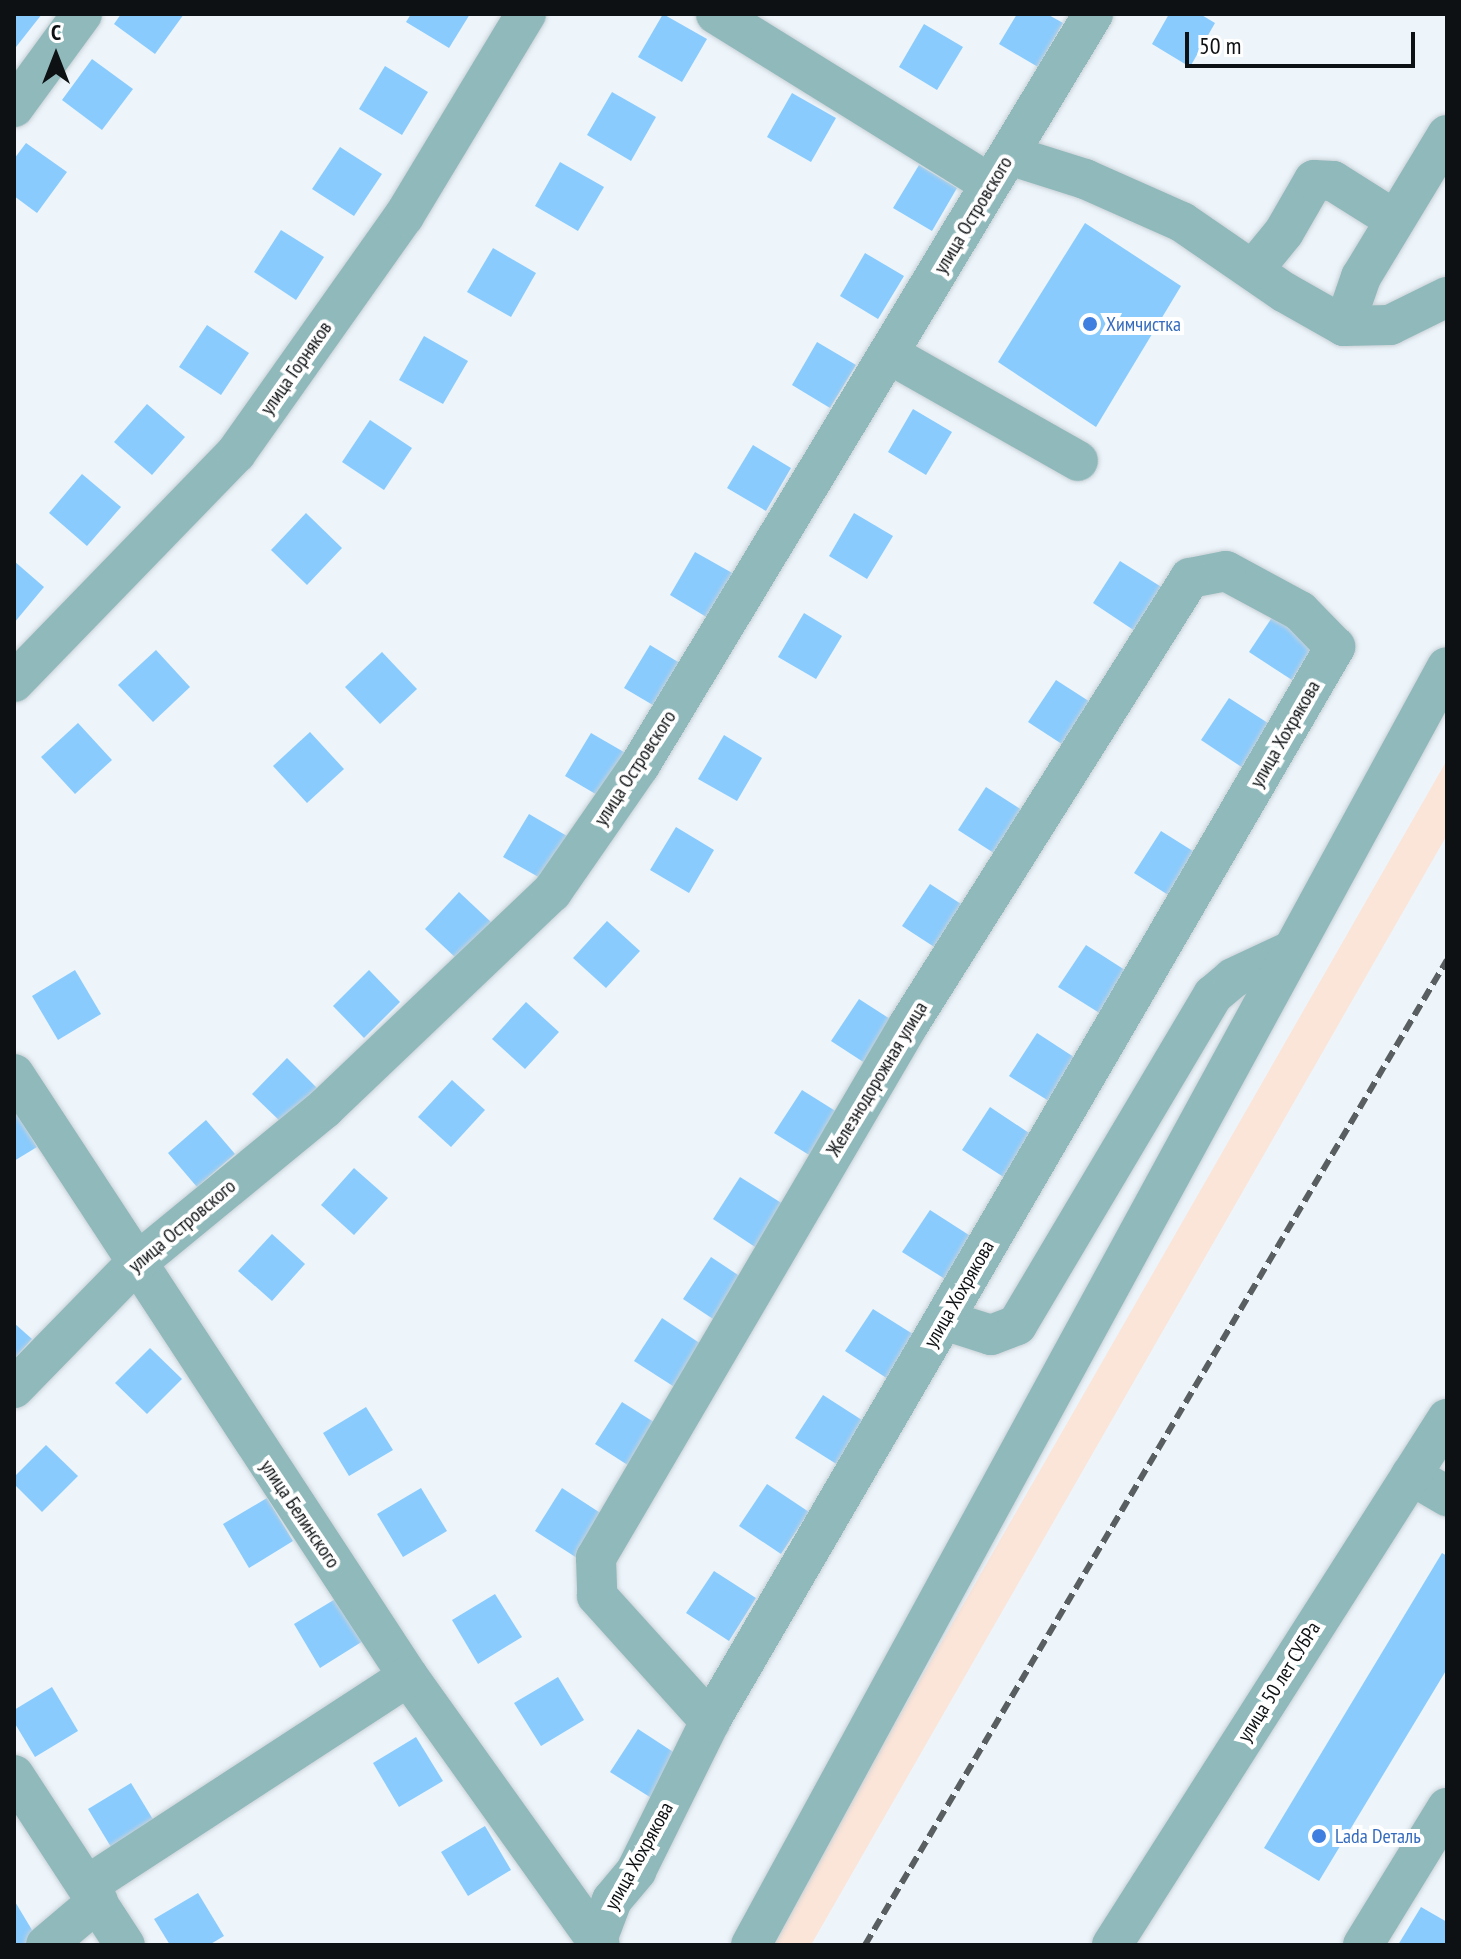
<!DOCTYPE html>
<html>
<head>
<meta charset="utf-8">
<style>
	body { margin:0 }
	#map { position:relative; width:1461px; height:1959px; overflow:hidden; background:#edf5fb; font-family:"PT Sans Narrow",sans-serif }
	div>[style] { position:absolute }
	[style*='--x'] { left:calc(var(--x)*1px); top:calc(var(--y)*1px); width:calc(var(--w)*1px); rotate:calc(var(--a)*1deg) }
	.industrial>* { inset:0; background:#fbe4d8 }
	.building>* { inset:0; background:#89cbfd }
	.roads { filter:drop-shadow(0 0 2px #c9d1d6) drop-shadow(0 0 2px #c9d1d6) }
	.minor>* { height:40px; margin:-20px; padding:0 20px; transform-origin:20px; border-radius:20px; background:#90b9bc }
	.rail>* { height:6px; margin-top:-3px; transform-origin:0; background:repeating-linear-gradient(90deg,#595e61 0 12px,transparent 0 18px) }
	.dots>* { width:22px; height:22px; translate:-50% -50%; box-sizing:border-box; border:4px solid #fff; border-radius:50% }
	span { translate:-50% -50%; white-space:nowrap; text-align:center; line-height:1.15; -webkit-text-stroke:8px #fff; paint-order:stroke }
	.street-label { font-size:20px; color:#0e1113 }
	.shop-label { font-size:20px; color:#366cbe }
	.left { translate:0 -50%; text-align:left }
	.frame { position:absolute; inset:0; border:16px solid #0e1113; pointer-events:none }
	.north { position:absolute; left:16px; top:16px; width:80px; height:80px; -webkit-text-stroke:6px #fff; paint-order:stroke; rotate:0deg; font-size:22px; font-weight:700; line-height:32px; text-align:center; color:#0e1113 }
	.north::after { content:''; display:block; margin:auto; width:28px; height:36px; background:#0e1113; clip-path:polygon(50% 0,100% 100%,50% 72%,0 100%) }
	.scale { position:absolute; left:1185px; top:32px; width:230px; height:36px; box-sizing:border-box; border:4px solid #0e1113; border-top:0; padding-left:10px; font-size:24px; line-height:28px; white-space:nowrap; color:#0e1113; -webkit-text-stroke:6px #fff; paint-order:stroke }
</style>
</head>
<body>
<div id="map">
	<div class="industrial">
		<i style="clip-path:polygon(1447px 760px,1447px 835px,811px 1945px,768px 1945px)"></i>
	</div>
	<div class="building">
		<i style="clip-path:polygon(14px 14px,42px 14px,16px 47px,14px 45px)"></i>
		<i style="clip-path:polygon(121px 14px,184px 14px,155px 54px,114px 24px)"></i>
		<i style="clip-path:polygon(411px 14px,470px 14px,449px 48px,406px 22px)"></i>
		<i style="clip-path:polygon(663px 14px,707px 39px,682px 82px,638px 57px)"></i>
		<i style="clip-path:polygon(1017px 14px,1047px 14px,1063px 23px,1038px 67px,999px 44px)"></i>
		<i style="clip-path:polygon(1169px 14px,1200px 14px,1215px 23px,1190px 67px,1152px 44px)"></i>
		<i style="clip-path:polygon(924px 24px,963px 47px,937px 90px,899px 67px)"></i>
		<i style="clip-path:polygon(92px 59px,133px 89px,102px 130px,62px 100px)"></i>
		<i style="clip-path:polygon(385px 66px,428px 92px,402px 135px,359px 109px)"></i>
		<i style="clip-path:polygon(612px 92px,656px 117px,631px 161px,587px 135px)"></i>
		<i style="clip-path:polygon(792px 93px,836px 118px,811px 162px,767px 137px)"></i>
		<i style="clip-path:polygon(26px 143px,67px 172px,37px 213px,14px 196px,14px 159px)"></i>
		<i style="clip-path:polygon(340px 147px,382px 174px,354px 216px,312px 189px)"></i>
		<i style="clip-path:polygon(560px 162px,604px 187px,578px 231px,535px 206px)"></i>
		<i style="clip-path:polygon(919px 165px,957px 188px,932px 231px,893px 208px)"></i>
		<i style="clip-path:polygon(1085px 223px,1181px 286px,1096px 427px,998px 362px)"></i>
		<i style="clip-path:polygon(281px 230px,324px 257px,296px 300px,254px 272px)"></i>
		<i style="clip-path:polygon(493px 248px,536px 273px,511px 317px,467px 292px)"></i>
		<i style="clip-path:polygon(865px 253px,904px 276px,878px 319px,840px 296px)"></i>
		<i style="clip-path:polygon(207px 325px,249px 353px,221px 395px,179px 367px)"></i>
		<i style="clip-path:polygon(424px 336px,468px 361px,443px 404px,399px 380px)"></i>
		<i style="clip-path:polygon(817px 342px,856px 365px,830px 408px,792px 385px)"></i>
		<i style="clip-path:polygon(147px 404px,185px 437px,152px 475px,114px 442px)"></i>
		<i style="clip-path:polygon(913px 409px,952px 432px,926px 475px,888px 452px)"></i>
		<i style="clip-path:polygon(370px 420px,412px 448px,384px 490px,342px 462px)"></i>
		<i style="clip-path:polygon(753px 445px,791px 468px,766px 511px,727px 488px)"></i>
		<i style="clip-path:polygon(82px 474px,121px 507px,87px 546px,49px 513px)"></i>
		<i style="clip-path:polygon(306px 513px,342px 548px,307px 585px,271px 550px)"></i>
		<i style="clip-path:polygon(854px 513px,893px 536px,867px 579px,829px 556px)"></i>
		<i style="clip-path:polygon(695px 552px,734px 574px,708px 618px,670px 595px)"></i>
		<i style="clip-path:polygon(14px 561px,44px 587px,14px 623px)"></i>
		<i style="clip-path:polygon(1120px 561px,1163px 588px,1135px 631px,1093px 603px)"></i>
		<i style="clip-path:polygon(1277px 610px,1319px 637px,1292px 680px,1249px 652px)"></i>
		<i style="clip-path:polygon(804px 613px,842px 636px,816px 679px,778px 657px)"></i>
		<i style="clip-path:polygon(650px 645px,688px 668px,663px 711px,624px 688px)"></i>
		<i style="clip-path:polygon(156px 650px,190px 687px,153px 722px,118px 685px)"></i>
		<i style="clip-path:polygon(382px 652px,417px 689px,380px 724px,345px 687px)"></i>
		<i style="clip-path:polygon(1056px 680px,1098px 707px,1071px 750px,1028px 722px)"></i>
		<i style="clip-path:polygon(1229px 698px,1271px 725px,1243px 768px,1201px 740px)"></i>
		<i style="clip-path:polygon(78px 723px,112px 760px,75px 794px,41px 757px)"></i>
		<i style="clip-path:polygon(310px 732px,344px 769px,307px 803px,273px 766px)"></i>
		<i style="clip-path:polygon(591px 733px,629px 755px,604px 799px,565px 776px)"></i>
		<i style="clip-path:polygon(724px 735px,762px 758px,737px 801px,698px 779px)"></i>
		<i style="clip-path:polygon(986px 787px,1028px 814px,1000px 857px,958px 830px)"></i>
		<i style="clip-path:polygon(529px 814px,567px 836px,542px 879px,503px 857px)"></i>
		<i style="clip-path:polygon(676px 827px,714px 850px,689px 893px,650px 870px)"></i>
		<i style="clip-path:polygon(1161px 831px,1204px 858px,1176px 900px,1134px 873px)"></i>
		<i style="clip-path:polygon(930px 884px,972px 911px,945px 954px,902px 926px)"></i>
		<i style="clip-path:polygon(459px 892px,492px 923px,458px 960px,425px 929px)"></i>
		<i style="clip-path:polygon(607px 921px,640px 951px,606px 988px,573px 958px)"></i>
		<i style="clip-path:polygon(1086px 945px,1128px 972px,1101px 1014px,1058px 987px)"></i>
		<i style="clip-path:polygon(75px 970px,101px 1014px,58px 1040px,32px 996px)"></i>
		<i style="clip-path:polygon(369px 970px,400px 1002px,364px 1038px,333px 1006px)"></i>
		<i style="clip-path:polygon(859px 999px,901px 1026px,874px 1069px,831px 1041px)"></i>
		<i style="clip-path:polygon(526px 1002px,559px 1032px,525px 1069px,492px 1039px)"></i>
		<i style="clip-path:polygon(1037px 1033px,1080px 1061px,1052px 1103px,1009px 1076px)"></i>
		<i style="clip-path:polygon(287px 1058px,319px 1090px,284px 1125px,252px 1094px)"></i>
		<i style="clip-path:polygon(452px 1080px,485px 1110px,451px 1147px,418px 1117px)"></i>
		<i style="clip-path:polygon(802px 1090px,845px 1117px,817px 1160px,774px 1133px)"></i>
		<i style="clip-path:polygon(990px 1107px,1032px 1135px,1005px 1178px,962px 1150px)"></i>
		<i style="clip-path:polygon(14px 1109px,37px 1147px,14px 1161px)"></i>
		<i style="clip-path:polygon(206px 1120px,235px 1154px,197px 1187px,168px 1153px)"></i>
		<i style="clip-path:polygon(354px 1168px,388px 1198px,354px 1235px,321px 1205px)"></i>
		<i style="clip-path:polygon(740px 1177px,783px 1204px,755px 1247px,713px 1219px)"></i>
		<i style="clip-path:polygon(930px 1210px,972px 1237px,945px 1279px,902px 1252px)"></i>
		<i style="clip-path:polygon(272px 1234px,305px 1264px,272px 1301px,238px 1271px)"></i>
		<i style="clip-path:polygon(711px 1257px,753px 1285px,725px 1327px,683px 1299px)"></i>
		<i style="clip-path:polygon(873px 1309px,916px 1336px,888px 1379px,845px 1351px)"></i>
		<i style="clip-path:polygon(662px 1318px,704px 1346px,676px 1388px,634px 1361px)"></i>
		<i style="clip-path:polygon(14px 1323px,32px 1339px,14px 1359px)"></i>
		<i style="clip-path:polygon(150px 1348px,182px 1379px,147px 1414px,115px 1383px)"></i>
		<i style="clip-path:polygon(823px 1395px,865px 1422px,838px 1465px,795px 1438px)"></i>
		<i style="clip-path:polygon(622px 1402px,665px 1429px,637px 1471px,595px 1444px)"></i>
		<i style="clip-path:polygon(366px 1407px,393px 1450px,349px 1476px,323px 1433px)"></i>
		<i style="clip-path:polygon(46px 1445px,78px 1476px,42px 1512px,14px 1484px,14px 1477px)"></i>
		<i style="clip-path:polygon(767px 1484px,809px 1512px,781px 1554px,739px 1526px)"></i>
		<i style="clip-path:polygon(421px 1488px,447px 1531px,403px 1557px,377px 1514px)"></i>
		<i style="clip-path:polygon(562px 1488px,605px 1516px,577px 1558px,535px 1531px)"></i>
		<i style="clip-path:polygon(267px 1498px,293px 1541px,249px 1568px,223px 1524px)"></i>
		<i style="clip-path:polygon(1442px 1553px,1447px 1556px,1447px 1669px,1319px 1881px,1264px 1848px)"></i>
		<i style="clip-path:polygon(714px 1571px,756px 1598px,729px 1641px,686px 1613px)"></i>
		<i style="clip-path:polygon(495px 1594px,522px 1637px,478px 1664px,452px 1620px)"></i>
		<i style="clip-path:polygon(337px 1598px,363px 1641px,320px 1668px,294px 1624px)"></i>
		<i style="clip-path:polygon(558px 1677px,584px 1720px,541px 1746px,514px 1703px)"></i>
		<i style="clip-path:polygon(52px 1687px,78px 1731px,35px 1757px,14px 1722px,14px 1710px)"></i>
		<i style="clip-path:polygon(638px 1729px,681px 1757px,653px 1799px,610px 1772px)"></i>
		<i style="clip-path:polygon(416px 1737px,443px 1781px,399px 1807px,373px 1763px)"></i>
		<i style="clip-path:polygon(131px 1783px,157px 1826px,114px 1852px,88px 1809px)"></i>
		<i style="clip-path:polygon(485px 1826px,511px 1870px,468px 1896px,441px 1852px)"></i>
		<i style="clip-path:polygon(198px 1893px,224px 1936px,209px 1945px,170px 1945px,154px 1919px)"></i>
		<i style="clip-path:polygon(14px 1900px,41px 1945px,14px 1945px)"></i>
		<i style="clip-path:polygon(1421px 1907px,1447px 1922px,1447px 1945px,1398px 1945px)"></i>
	</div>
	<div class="roads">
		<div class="minor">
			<i style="--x:716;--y:14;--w:322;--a:31.8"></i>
			<i style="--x:14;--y:107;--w:115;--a:-53.8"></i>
			<i style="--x:1009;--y:155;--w:80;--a:17.5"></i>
			<i style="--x:1085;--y:179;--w:106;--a:23.9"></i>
			<i style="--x:1182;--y:222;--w:124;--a:34.5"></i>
			<i style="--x:1284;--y:292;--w:69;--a:29.5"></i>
			<i style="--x:1344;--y:326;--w:46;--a:-1.2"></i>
			<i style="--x:1390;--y:325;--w:64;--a:-26.2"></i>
			<i style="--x:1253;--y:270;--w:49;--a:-50.8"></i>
			<i style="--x:1284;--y:232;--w:60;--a:-60"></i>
			<i style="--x:1314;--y:180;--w:19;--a:3"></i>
			<i style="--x:1333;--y:181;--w:73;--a:32.2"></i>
			<i style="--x:1344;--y:326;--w:52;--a:-70.9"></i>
			<i style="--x:1361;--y:277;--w:166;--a:-58.8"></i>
			<i style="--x:889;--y:354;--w:217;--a:29.5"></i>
			<i style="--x:14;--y:682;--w:319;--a:-45.9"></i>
			<i style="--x:236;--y:453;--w:291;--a:-54.7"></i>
			<i style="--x:404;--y:216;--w:236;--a:-58.9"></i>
			<i style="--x:14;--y:1074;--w:719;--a:56.8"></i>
			<i style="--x:408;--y:1676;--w:330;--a:54.5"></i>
			<i style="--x:944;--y:1320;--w:49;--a:17.7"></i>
			<i style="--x:991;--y:1335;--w:28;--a:-21"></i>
			<i style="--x:1017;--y:1325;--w:384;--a:-59.3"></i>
			<i style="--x:1213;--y:995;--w:26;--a:-40"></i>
			<i style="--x:1233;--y:978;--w:64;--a:-25"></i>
			<i style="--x:14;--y:1388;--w:172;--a:-45.7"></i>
			<i style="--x:134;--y:1265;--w:247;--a:-39.4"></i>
			<i style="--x:325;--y:1108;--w:313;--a:-43.6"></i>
			<i style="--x:552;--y:892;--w:155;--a:-55.3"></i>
			<i style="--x:640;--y:765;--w:877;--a:-58.9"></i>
			<i style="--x:1411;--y:1475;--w:42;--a:30.3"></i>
			<i style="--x:14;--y:1775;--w:203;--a:56.9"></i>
			<i style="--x:88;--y:1885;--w:382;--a:-33.1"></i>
			<i style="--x:46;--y:1945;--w:68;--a:-40.2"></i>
			<i style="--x:595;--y:1945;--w:48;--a:-69.3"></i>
			<i style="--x:612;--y:1900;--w:38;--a:-50"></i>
			<i style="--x:636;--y:1871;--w:167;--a:-63.7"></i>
			<i style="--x:710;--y:1721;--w:1243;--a:-59.8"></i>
			<i style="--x:1335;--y:647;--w:50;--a:-134.2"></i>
			<i style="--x:1300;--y:611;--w:84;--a:-151.6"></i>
			<i style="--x:1226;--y:571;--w:37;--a:169"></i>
			<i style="--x:1190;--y:578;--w:527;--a:122.21"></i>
			<i style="--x:909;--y:1024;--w:619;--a:120.38"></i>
			<i style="--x:596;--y:1558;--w:38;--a:88"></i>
			<i style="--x:597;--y:1596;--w:169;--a:47.9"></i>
			<i style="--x:751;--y:1945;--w:1455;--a:-61.43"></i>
			<i style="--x:1112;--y:1945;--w:624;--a:-57.51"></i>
			<i style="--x:1363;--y:1945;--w:161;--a:-58.5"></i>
		</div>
	</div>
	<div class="rail">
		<i style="--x:865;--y:1945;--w:1144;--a:-59.42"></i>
	</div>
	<div class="dots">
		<i style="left:1090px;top:324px;background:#3f7fe0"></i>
		<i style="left:1319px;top:1836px;background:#3f7fe0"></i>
	</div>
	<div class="street-label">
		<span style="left:973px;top:215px;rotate:-59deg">улица Островского</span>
		<span style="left:296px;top:368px;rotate:-55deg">улица Горняков</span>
		<span style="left:1285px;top:734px;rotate:-60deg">улица Хохрякова</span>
		<span style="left:635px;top:768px;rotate:-57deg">улица Островского</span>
		<span style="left:877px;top:1079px;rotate:-59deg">Железнодорожная улица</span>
		<span style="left:182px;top:1226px;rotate:-40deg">улица Островского</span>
		<span style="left:959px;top:1294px;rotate:-60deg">улица Хохрякова</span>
		<span style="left:300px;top:1514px;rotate:56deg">улица Белинского</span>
		<span style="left:1279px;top:1682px;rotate:-58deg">улица 50 лет СУБРа</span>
		<span style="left:639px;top:1856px;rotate:-61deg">улица Хохрякова</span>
	</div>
	<div class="shop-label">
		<span class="left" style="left:1106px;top:324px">Химчистка</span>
		<span class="left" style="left:1335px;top:1836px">Lada Dеталь</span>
	</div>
	<div class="frame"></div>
	<div class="north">С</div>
	<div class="scale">50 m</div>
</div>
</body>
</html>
